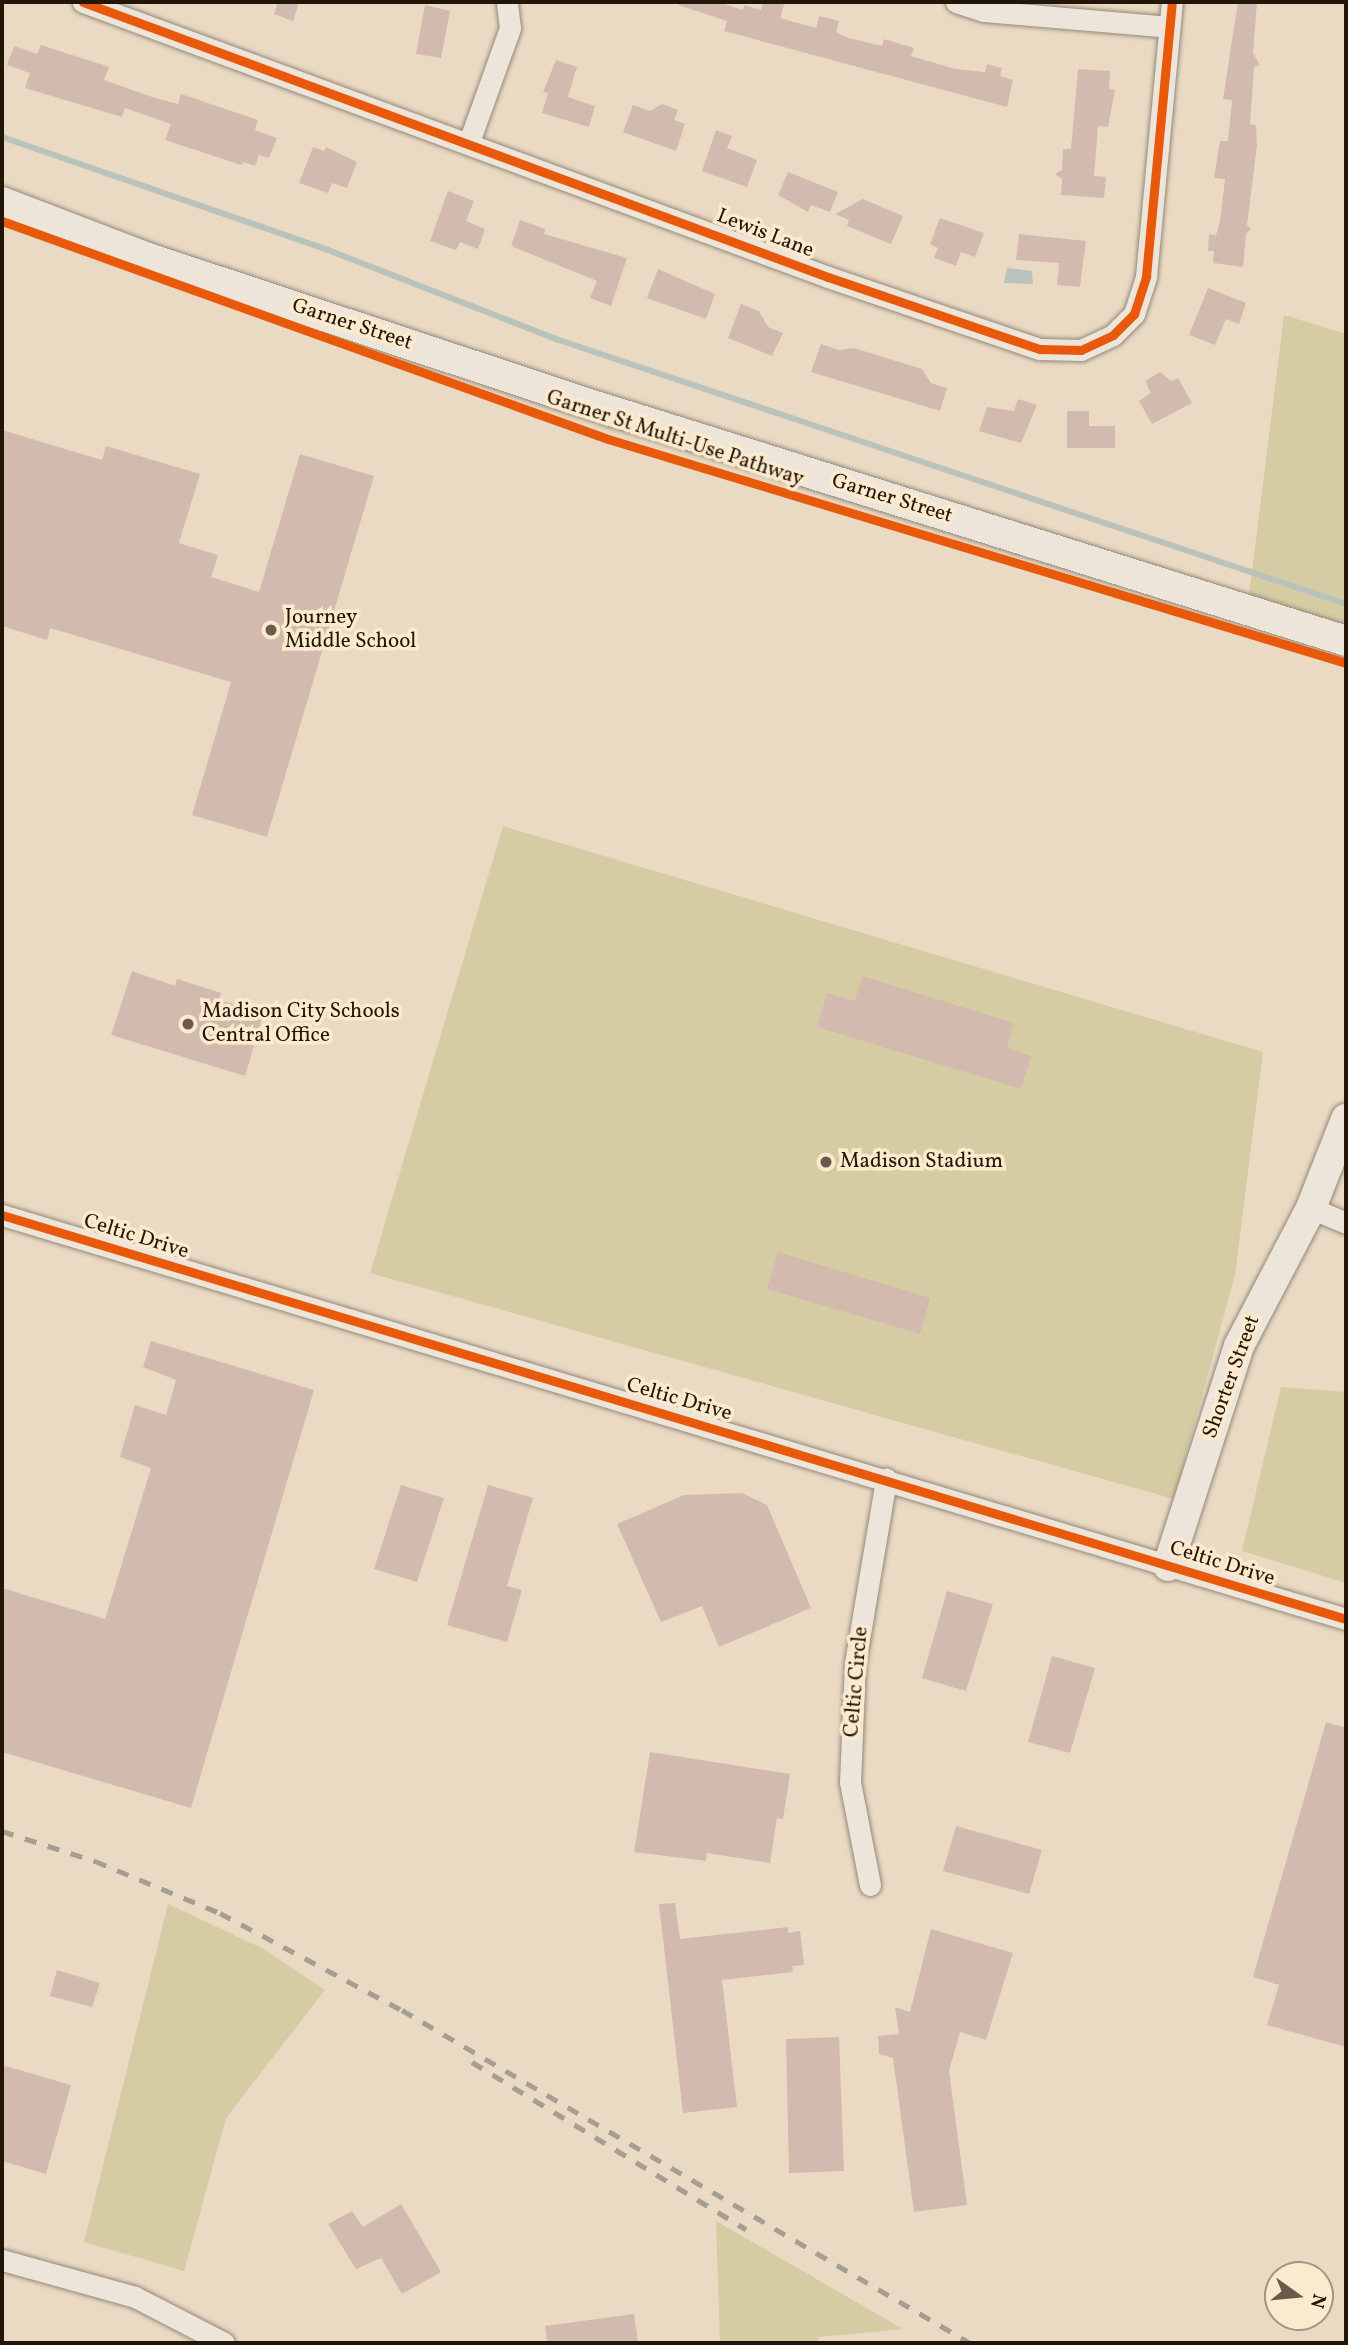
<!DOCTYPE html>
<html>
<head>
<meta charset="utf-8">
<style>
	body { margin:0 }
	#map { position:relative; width:1348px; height:2345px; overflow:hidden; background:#eadac3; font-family:Vollkorn,serif }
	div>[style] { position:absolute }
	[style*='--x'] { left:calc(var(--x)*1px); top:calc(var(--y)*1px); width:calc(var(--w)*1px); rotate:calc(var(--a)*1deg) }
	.green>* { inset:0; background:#d5cca3 }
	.water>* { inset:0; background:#b9c3bc }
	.stream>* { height:6px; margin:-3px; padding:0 3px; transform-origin:3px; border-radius:3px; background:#b9c3bc }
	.building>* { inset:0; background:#d2bbae }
	.roads { filter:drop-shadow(0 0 2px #93897a) drop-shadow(0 0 2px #93897a) }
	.street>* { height:21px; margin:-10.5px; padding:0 10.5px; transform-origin:10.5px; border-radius:10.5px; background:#ede5d9 }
	.secondary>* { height:30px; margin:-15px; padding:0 15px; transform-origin:15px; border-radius:15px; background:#ede5d9 }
	.rail>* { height:5px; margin-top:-2.5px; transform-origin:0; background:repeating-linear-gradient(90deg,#a49e93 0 12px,transparent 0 24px) }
	.cycleway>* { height:9px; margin:-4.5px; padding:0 4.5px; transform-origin:4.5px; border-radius:4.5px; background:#e8590c }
	.dots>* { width:19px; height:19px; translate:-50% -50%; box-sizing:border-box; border:4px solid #fceace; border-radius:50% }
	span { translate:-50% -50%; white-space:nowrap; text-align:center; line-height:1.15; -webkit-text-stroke:7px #fceace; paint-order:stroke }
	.street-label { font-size:21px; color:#231507 }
	.poi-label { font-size:21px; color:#231507 }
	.left { translate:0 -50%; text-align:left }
	.frame { position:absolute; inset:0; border:4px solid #231507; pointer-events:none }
	.north { position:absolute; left:1264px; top:2261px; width:70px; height:70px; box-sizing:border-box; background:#fceace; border:2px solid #a5957e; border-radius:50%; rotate:105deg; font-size:19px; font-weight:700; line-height:28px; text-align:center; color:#231507 }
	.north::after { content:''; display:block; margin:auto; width:24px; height:32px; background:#695a49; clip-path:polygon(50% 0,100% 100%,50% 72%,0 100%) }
</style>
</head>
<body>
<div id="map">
	<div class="green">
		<i style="clip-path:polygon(1284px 315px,1346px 334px,1346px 641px,1247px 611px)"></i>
		<i style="clip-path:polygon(503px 826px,1263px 1052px,1235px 1275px,1174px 1499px,370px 1273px)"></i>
		<i style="clip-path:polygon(1281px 1387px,1346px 1392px,1346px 1583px,1242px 1551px)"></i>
		<i style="clip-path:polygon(168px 1904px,262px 1948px,325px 1990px,226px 2118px,184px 2271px,84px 2242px)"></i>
		<i style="clip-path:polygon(716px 2221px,903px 2329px,819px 2337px,818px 2343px,720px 2343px)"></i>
	</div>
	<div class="water">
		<i style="clip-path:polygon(1007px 268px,1032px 271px,1033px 284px,1004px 283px)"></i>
	</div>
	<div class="stream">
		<i style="--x:2;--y:137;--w:345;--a:19.1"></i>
		<i style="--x:328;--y:250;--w:248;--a:21.3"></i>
		<i style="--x:559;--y:340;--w:830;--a:18.54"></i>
	</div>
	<div class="building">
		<i style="clip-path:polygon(278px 2px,299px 2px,293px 21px,274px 14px)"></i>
		<i style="clip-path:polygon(679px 2px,718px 2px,743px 10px,744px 5px,761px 10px,763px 2px,785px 2px,780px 18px,816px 28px,819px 16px,839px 21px,836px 32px,845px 37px,882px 46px,884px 39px,914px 48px,911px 56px,955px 69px,985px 72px,987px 64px,1002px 68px,1000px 76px,1013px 80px,1007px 107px,724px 31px,727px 21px,678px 5px)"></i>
		<i style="clip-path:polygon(1238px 2px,1257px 2px,1253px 53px,1260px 65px,1254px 67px,1250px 124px,1256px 125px,1257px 145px,1247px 225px,1251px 229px,1246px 234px,1243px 267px,1213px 263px,1214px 251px,1208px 251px,1209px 234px,1216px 235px,1220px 222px,1225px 179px,1214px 178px,1220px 141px,1228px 141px,1232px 100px,1223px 99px)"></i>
		<i style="clip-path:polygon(425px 5px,450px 11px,441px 58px,416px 54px)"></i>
		<i style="clip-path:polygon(41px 45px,109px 67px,104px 80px,155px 98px,178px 104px,181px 94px,258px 120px,255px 130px,277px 138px,269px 158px,259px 155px,255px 166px,244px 162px,241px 165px,165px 140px,171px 124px,125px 108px,122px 117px,25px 88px,30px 73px,7px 65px,14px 46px,37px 54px)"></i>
		<i style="clip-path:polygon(556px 60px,577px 67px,568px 97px,595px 106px,589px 127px,542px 113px,548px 93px,543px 92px)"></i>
		<i style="clip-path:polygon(1078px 69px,1110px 71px,1109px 89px,1115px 90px,1108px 127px,1098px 126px,1094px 176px,1106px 177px,1104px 198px,1061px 195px,1062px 179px,1055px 174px,1062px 170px,1063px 149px,1071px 149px)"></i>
		<i style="clip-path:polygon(662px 104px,678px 110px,674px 120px,685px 124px,676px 151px,623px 132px,633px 105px,650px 111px)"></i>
		<i style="clip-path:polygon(716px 130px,732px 136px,727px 148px,757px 160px,747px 187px,702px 171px)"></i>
		<i style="clip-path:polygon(313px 147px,324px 151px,326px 147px,357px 162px,347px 188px,332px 183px,328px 193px,299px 183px)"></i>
		<i style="clip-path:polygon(788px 172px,838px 192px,830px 212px,811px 205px,808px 212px,778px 195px)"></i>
		<i style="clip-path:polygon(448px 191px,474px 201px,466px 221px,485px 229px,478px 249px,460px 242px,456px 250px,430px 241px)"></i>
		<i style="clip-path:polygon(863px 199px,903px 216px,891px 244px,847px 226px,849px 220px,835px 214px)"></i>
		<i style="clip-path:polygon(940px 218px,984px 233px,975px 257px,961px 252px,956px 266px,934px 258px,938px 248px,930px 244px)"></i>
		<i style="clip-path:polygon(520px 220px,545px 229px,544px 234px,627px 258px,611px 306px,590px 298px,597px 281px,511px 246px)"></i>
		<i style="clip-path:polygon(1019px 234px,1086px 241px,1080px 287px,1057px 285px,1059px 263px,1016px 260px)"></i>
		<i style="clip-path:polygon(658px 269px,715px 294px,706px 319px,647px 298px)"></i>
		<i style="clip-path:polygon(1208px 288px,1246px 303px,1239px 324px,1226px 319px,1215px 345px,1189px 335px)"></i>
		<i style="clip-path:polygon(741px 304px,759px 311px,768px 327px,783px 333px,772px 356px,728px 338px)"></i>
		<i style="clip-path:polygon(821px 344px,839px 350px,854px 348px,922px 369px,931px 383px,947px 388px,940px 411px,811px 372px)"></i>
		<i style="clip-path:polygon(1160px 372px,1171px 381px,1178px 378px,1192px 403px,1152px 424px,1139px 401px,1151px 393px,1145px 381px)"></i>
		<i style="clip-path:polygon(1018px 399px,1037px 405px,1021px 443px,979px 431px,987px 407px,1014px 411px)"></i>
		<i style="clip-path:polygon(1067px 411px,1089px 411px,1089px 426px,1115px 426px,1115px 448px,1067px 448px)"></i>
		<i style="clip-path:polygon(2px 430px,102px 460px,106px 446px,200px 474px,179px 543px,218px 555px,211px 577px,259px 592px,300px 454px,374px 476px,267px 837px,192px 815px,231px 682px,50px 628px,47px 640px,2px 626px)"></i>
		<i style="clip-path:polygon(132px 971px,175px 986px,177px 979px,221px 993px,219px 1000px,264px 1012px,245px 1076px,111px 1035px)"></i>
		<i style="clip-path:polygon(862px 976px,1014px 1023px,1007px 1048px,1031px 1056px,1021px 1089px,817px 1027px,827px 993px,855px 1001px)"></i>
		<i style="clip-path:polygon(778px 1252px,930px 1298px,920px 1334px,767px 1289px)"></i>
		<i style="clip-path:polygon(151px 1341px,314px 1390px,191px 1808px,2px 1752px,2px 1588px,105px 1619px,151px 1468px,120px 1457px,135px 1405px,166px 1415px,176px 1380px,143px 1367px)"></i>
		<i style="clip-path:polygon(401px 1485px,444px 1498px,417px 1582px,374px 1569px)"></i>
		<i style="clip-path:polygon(488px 1485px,533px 1498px,507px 1586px,522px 1590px,507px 1642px,447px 1625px)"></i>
		<i style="clip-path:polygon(742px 1493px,767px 1505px,811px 1608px,719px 1647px,702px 1606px,661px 1622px,617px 1524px,684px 1495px)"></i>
		<i style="clip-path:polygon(947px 1591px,993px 1604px,966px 1691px,922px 1678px)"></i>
		<i style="clip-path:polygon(1052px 1656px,1095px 1668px,1070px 1753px,1028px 1742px)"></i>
		<i style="clip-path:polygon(1326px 1722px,1346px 1728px,1346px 2047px,1267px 2025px,1279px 1985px,1253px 1977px)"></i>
		<i style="clip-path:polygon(650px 1752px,790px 1774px,783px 1819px,777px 1818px,770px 1863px,707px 1853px,706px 1861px,634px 1852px)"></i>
		<i style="clip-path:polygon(956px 1826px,1042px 1850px,1029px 1894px,943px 1871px)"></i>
		<i style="clip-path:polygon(675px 1903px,680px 1939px,788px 1927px,788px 1933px,800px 1931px,804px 1965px,792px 1966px,793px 1972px,722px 1980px,737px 2107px,683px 2113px,659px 1904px)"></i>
		<i style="clip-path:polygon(931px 1929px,1013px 1953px,986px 2040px,960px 2032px,949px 2071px,967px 2205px,914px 2212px,893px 2058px,879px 2054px,878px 2036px,899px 2034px,895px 2007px,910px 2012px)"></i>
		<i style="clip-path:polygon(57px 1970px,100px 1983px,92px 2007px,50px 1996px)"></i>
		<i style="clip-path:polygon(839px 2037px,844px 2171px,789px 2173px,786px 2039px)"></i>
		<i style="clip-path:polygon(2px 2065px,71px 2085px,46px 2174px,2px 2161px)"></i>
		<i style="clip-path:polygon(401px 2204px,441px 2272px,402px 2294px,381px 2258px,356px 2269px,328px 2224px,352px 2211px,363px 2227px)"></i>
		<i style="clip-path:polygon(634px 2314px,638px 2343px,547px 2343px,545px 2326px)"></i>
	</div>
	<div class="roads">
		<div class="street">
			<i style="--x:83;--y:2;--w:794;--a:20.26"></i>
			<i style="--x:828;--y:277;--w:224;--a:18.8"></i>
			<i style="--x:1040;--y:349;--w:41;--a:1.4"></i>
			<i style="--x:1081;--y:350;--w:35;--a:-25"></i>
			<i style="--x:1113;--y:335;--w:30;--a:-45"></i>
			<i style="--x:1134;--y:314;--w:40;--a:-72"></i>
			<i style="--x:1146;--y:276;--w:275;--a:-84.6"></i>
			<i style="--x:956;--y:2;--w:29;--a:18"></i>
			<i style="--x:984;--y:11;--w:186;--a:4.9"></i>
			<i style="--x:469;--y:142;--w:121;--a:-70.2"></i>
			<i style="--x:510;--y:28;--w:26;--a:-97"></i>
			<i style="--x:1311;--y:1208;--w:38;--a:23"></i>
			<i style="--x:2;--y:1215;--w:1403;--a:16.73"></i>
			<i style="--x:870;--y:1885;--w:105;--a:-101"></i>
			<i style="--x:850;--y:1782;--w:119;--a:-87.6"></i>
			<i style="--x:855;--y:1663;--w:187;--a:-80.4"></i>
			<i style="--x:2;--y:2260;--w:138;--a:15.5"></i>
			<i style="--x:135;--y:2297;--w:100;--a:27.3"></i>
		</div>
		<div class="secondary">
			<i style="--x:2;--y:202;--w:153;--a:21"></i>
			<i style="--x:145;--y:257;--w:495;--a:18.3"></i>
			<i style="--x:615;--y:412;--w:766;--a:17.39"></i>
			<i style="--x:1168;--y:1566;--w:231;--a:-72.1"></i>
			<i style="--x:1239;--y:1346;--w:156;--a:-62.4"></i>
			<i style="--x:1311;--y:1208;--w:96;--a:-68.5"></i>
		</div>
	</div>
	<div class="rail">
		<i style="--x:2;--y:1831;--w:98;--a:17.9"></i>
		<i style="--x:95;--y:1861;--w:135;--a:22.6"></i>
		<i style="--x:220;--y:1913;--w:206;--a:28.1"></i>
		<i style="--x:402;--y:2010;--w:658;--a:30.38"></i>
		<i style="--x:472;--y:2062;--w:321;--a:31.4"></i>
	</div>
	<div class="cycleway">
		<i style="--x:83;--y:2;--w:794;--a:20.26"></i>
		<i style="--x:828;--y:277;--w:224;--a:18.8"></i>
		<i style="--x:1040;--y:349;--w:41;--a:1.4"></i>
		<i style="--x:1081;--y:350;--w:35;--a:-25"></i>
		<i style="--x:1113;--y:335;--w:30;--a:-45"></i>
		<i style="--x:1134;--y:314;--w:40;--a:-72"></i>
		<i style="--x:1146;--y:276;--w:275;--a:-84.6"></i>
		<i style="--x:2;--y:221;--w:644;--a:19.79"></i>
		<i style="--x:608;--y:439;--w:771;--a:16.88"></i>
		<i style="--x:2;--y:1215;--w:1403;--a:16.73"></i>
	</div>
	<div class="dots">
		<i style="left:271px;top:630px;background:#695a49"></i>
		<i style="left:188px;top:1024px;background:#695a49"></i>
		<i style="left:826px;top:1162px;background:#695a49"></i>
	</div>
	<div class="street-label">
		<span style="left:765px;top:234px;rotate:21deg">Lewis Lane</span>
		<span style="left:352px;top:325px;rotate:18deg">Garner Street</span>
		<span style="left:675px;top:439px;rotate:18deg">Garner St Multi-Use Pathway</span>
		<span style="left:892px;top:499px;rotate:17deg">Garner Street</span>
		<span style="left:136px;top:1237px;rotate:17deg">Celtic Drive</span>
		<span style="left:1232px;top:1377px;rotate:-70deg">Shorter Street</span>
		<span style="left:679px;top:1400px;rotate:16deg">Celtic Drive</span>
		<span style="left:1222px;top:1564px;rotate:17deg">Celtic Drive</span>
		<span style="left:857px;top:1682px;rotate:-85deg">Celtic Circle</span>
	</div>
	<div class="poi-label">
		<span class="left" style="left:285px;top:630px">Journey<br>Middle School</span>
		<span class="left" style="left:202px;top:1024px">Madison City Schools<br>Central Office</span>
		<span class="left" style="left:840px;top:1162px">Madison Stadium</span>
	</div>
	<div class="frame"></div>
	<div class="north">N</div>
</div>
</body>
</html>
